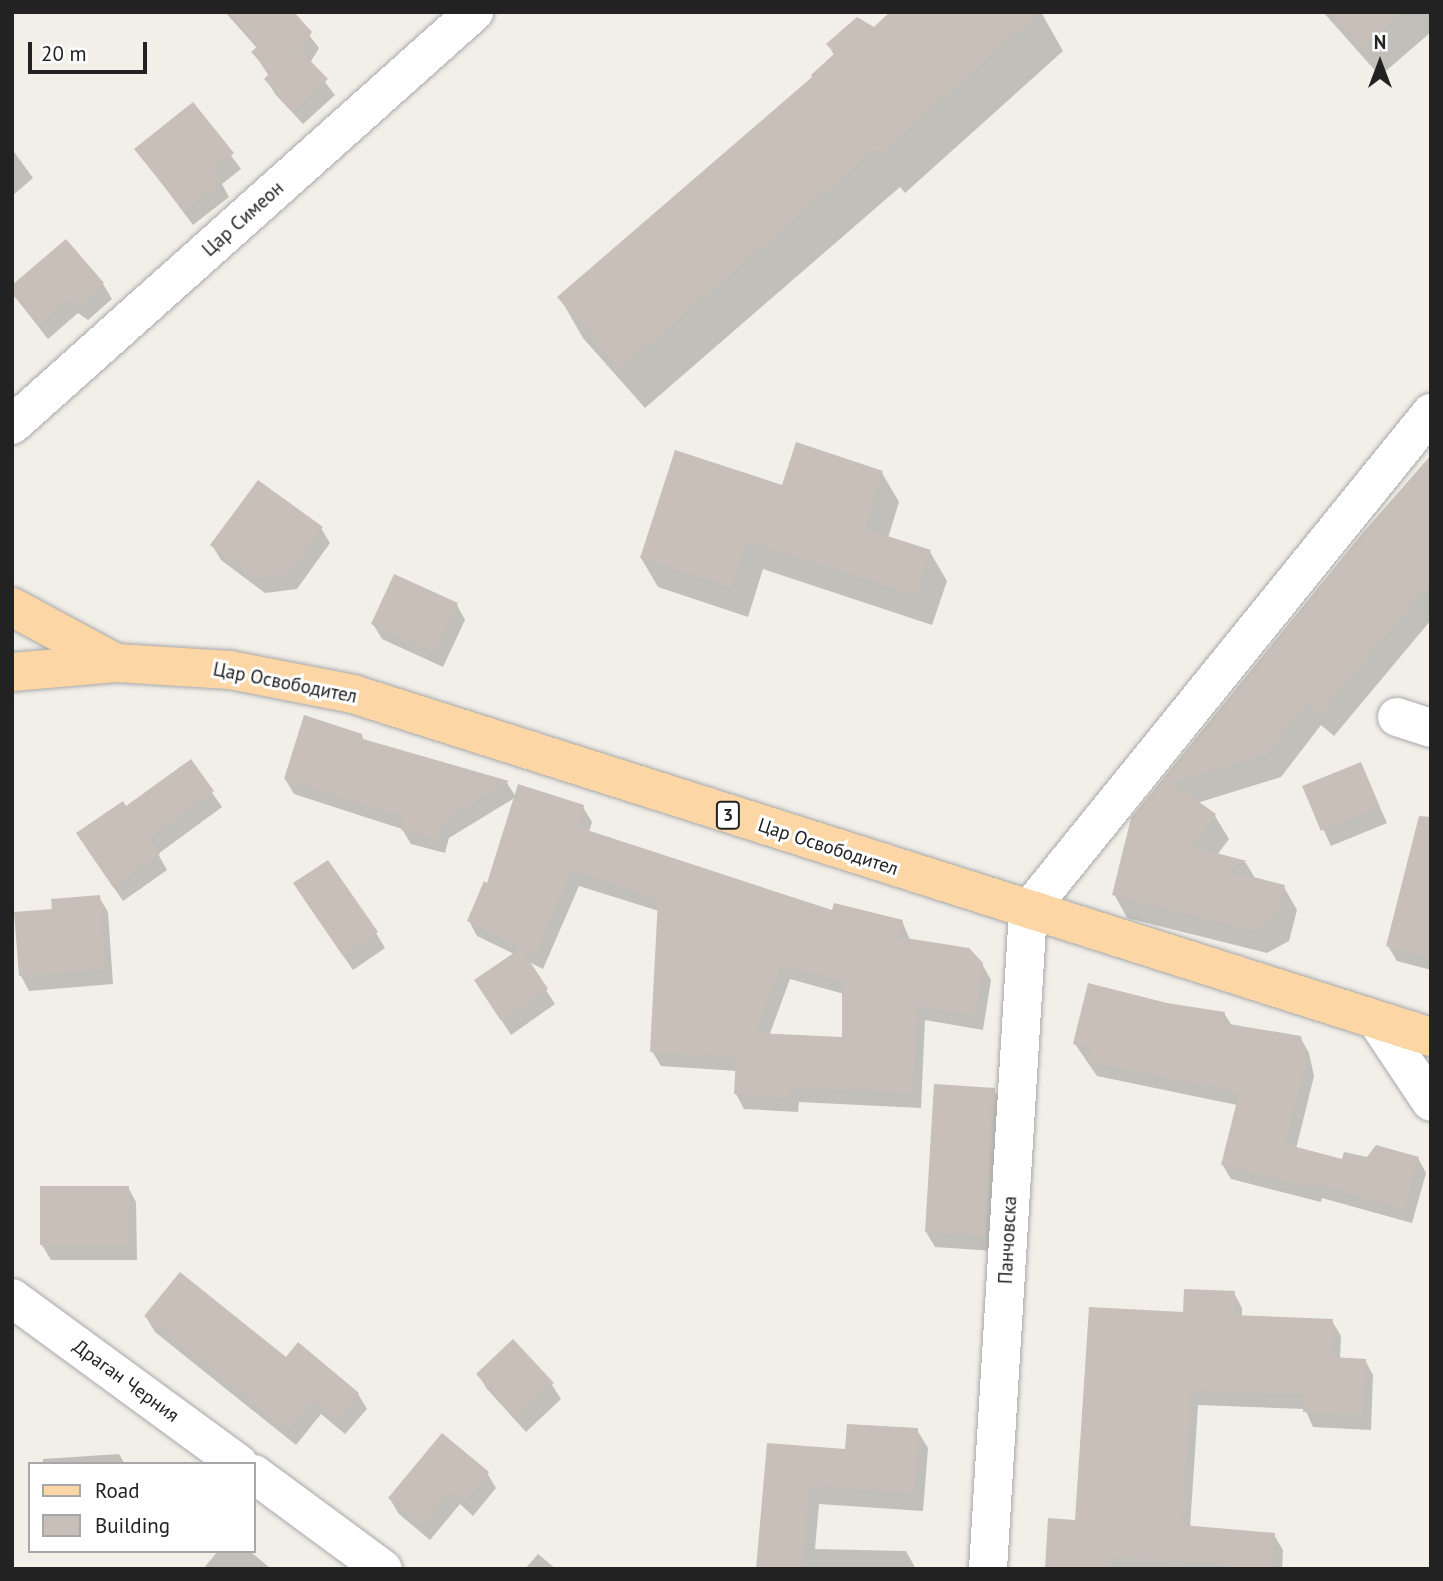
<!DOCTYPE html>
<html>
<head>
<meta charset="utf-8">
<style>
	body { margin:0 }
	#map { position:relative; width:1443px; height:1581px; overflow:hidden; background:#f2efe9; font-family:"PT Sans",sans-serif }
	div>[style] { position:absolute }
	[style*='--x'] { left:calc(var(--x)*1px); top:calc(var(--y)*1px); width:calc(var(--w)*1px); rotate:calc(var(--a)*1deg) }
	.shadow>* { inset:0; background:#0003 }
	.building>* { inset:0; background:#c7bfb8 }
	.roads { filter:drop-shadow(0 0 2px #a9a9a9) drop-shadow(0 0 2px #a9a9a9) }
	.minor>* { height:38px; margin:-19px; padding:0 19px; transform-origin:19px; border-radius:19px; background:#fff }
	.major>* { height:38px; margin:-19px; padding:0 19px; transform-origin:19px; border-radius:19px; background:#fcd6a4 }
	span { translate:-50% -50%; white-space:nowrap; text-align:center; line-height:1.15; -webkit-text-stroke:6px #fff; paint-order:stroke }
	.shield-label span { padding:2px 5px; background:#fff; border:2px solid; border-radius:5px; -webkit-text-stroke-width:0 }
	.shield-label { font-size:18px; color:#222; font-weight:700 }
	.street-label { font-size:19px; color:#222 }
	.frame { position:absolute; inset:0; border:14px solid #222; pointer-events:none }
	.legend { position:absolute; left:28px; top:1462px; width:228px; height:91px; box-sizing:border-box; background:#fff; border:2px solid #a7a7a7; margin:0; padding:9px 12px; list-style:none; font-size:21px; color:#222 }
	.legend li { display:flex; align-items:center; gap:14px; height:35px }
	.legend b { width:35px; border:2px solid #a7a7a7 }
	.north { position:absolute; left:1345px; top:28px; width:70px; height:70px; -webkit-text-stroke:5px #fff; paint-order:stroke; rotate:0deg; font-size:19px; font-weight:700; line-height:28px; text-align:center; color:#222 }
	.north::after { content:''; display:block; margin:auto; width:24px; height:32px; background:#222; clip-path:polygon(50% 0,100% 100%,50% 72%,0 100%) }
	.scale { position:absolute; left:28px; top:42px; width:119px; height:32px; box-sizing:border-box; border:4px solid #222; border-top:0; padding-left:9px; font-size:21px; line-height:24px; white-space:nowrap; color:#222; -webkit-text-stroke:5px #fff; paint-order:stroke }
</style>
</head>
<body>
<div id="map">
	<div class="shadow">
		<i style="clip-path:polygon(225px 12px,291px 12px,319px 48px,310px 63px,335px 95px,303px 124px,275px 94px,266px 79px,269px 76px,253px 52px,257px 48px)"></i>
		<i style="clip-path:polygon(893px 12px,1041px 12px,1063px 51px,905px 193px,900px 187px,645px 408px,583px 338px,560px 298px,814px 78px,835px 56px,828px 45px,874px 29px)"></i>
		<i style="clip-path:polygon(1323px 12px,1431px 12px,1431px 32px,1380px 76px)"></i>
		<i style="clip-path:polygon(193px 104px,241px 169px,222px 184px,229px 197px,193px 225px,136px 149px)"></i>
		<i style="clip-path:polygon(12px 149px,33px 178px,12px 196px)"></i>
		<i style="clip-path:polygon(66px 241px,103px 284px,112px 299px,88px 320px,78px 313px,48px 339px,12px 293px)"></i>
		<i style="clip-path:polygon(1431px 458px,1431px 620px,1334px 736px,1321px 725px,1281px 777px,1197px 803px,1215px 816px,1229px 839px,1217px 855px,1246px 863px,1256px 880px,1284px 887px,1297px 910px,1289px 941px,1267px 953px,1127px 918px,1114px 894px,1133px 819px)"></i>
		<i style="clip-path:polygon(882px 473px,899px 502px,888px 538px,930px 552px,947px 581px,932px 625px,763px 569px,748px 617px,658px 587px,641px 558px,783px 487px)"></i>
		<i style="clip-path:polygon(321px 528px,330px 543px,297px 589px,265px 593px,221px 560px,212px 545px)"></i>
		<i style="clip-path:polygon(457px 605px,465px 620px,443px 667px,382px 639px,373px 624px)"></i>
		<i style="clip-path:polygon(evenodd,364px 741px,507px 783px,516px 797px,583px 807px,592px 822px,589px 832px,833px 912px,902px 921px,910px 940px,982px 964px,991px 980px,983px 1030px,925px 1020px,921px 1108px,799px 1102px,798px 1112px,744px 1109px,736px 1094px,737px 1071px,661px 1066px,652px 1051px,659px 911px,579px 886px,543px 969px,527px 961px,555px 1004px,511px 1035px,485px 995px,514px 954px,477px 936px,469px 921px,488px 885px,516px 797px,449px 838px,445px 853px,411px 844px,402px 829px,294px 794px,285px 779px,364px 741px,790px 979px,844px 994px,844px 1039px,769px 1036px,790px 979px)"></i>
		<i style="clip-path:polygon(191px 762px,222px 807px,158px 854px,167px 870px,123px 901px,87px 849px,126px 809px)"></i>
		<i style="clip-path:polygon(1360px 764px,1387px 823px,1331px 846px,1304px 787px)"></i>
		<i style="clip-path:polygon(1431px 878px,1431px 970px,1397px 961px,1388px 946px)"></i>
		<i style="clip-path:polygon(99px 897px,108px 912px,113px 984px,29px 991px,21px 976px,54px 911px)"></i>
		<i style="clip-path:polygon(304px 899px,376px 933px,385px 948px,353px 970px)"></i>
		<i style="clip-path:polygon(1166px 1004px,1224px 1013px,1232px 1026px,1300px 1037px,1309px 1053px,1314px 1076px,1296px 1149px,1343px 1161px,1418px 1158px,1426px 1173px,1412px 1223px,1322px 1198px,1321px 1202px,1231px 1179px,1222px 1164px,1237px 1105px,1097px 1076px,1075px 1044px)"></i>
		<i style="clip-path:polygon(994px 1090px,1003px 1105px,994px 1251px,935px 1247px,926px 1232px)"></i>
		<i style="clip-path:polygon(128px 1187px,136px 1202px,137px 1260px,51px 1260px,42px 1245px,41px 1188px)"></i>
		<i style="clip-path:polygon(1234px 1293px,1242px 1308px,1242px 1317px,1332px 1321px,1341px 1336px,1340px 1359px,1365px 1360px,1373px 1375px,1371px 1430px,1313px 1427px,1305px 1409px,1198px 1405px,1190px 1528px,1274px 1535px,1283px 1550px,1282px 1569px,1047px 1569px,1076px 1521px,1185px 1314px)"></i>
		<i style="clip-path:polygon(146px 1317px,286px 1360px,298px 1345px,358px 1394px,367px 1409px,345px 1434px,321px 1414px,296px 1445px,155px 1332px)"></i>
		<i style="clip-path:polygon(478px 1374px,552px 1385px,561px 1399px,526px 1432px,487px 1389px)"></i>
		<i style="clip-path:polygon(917px 1430px,928px 1448px,923px 1511px,819px 1504px,815px 1549px,906px 1551px,916px 1569px,758px 1569px,768px 1445px,847px 1451px)"></i>
		<i style="clip-path:polygon(119px 1454px,125px 1464px,43px 1464px,43px 1459px)"></i>
		<i style="clip-path:polygon(487px 1473px,496px 1488px,473px 1516px,460px 1504px,430px 1540px,399px 1514px,390px 1499px)"></i>
		<i style="clip-path:polygon(218px 1551px,250px 1551px,271px 1569px,203px 1569px)"></i>
		<i style="clip-path:polygon(538px 1554px,556px 1569px,525px 1569px)"></i>
	</div>
	<div class="building">
		<i style="clip-path:polygon(228px 12px,294px 12px,312px 32px,300px 50px,328px 79px,293px 111px,264px 79px,270px 73px,251px 52px,258px 46px)"></i>
		<i style="clip-path:polygon(890px 12px,1039px 12px,881px 153px,876px 148px,620px 369px,557px 297px,812px 77px,811px 75px,835px 53px,826px 44px,857px 17px,874px 27px)"></i>
		<i style="clip-path:polygon(1330px 12px,1403px 12px,1362px 48px)"></i>
		<i style="clip-path:polygon(193px 102px,234px 153px,213px 170px,222px 181px,184px 211px,134px 149px)"></i>
		<i style="clip-path:polygon(66px 239px,104px 283px,78px 306px,69px 299px,39px 325px,12px 294px,12px 285px)"></i>
		<i style="clip-path:polygon(796px 442px,883px 471px,865px 529px,931px 550px,916px 596px,747px 541px,731px 588px,640px 558px,675px 450px,782px 485px)"></i>
		<i style="clip-path:polygon(1431px 455px,1431px 581px,1320px 714px,1307px 703px,1267px 754px,1172px 783px,1216px 814px,1193px 847px,1247px 861px,1226px 870px,1285px 885px,1277px 917px,1253px 930px,1112px 895px,1131px 818px,1361px 535px)"></i>
		<i style="clip-path:polygon(258px 480px,323px 527px,288px 574px,255px 578px,210px 545px)"></i>
		<i style="clip-path:polygon(394px 574px,458px 603px,435px 653px,371px 624px)"></i>
		<i style="clip-path:polygon(304px 715px,362px 734px,363px 739px,509px 781px,441px 823px,437px 839px,401px 830px,404px 818px,284px 779px)"></i>
		<i style="clip-path:polygon(191px 759px,214px 791px,149px 839px,160px 854px,113px 887px,76px 833px,123px 801px,126px 806px)"></i>
		<i style="clip-path:polygon(1361px 762px,1380px 807px,1321px 831px,1302px 786px)"></i>
		<i style="clip-path:polygon(evenodd,518px 784px,584px 805px,578px 827px,832px 910px,834px 903px,903px 920px,899px 937px,969px 948px,983px 963px,975px 1015px,917px 1006px,913px 1093px,791px 1087px,790px 1098px,734px 1094px,736px 1057px,650px 1052px,658px 899px,571px 871px,535px 955px,467px 921px,484px 881px,487px 883px,518px 784px,781px 965px,842px 981px,842px 1037px,756px 1033px,781px 965px)"></i>
		<i style="clip-path:polygon(1419px 816px,1431px 817px,1431px 958px,1386px 946px)"></i>
		<i style="clip-path:polygon(328px 860px,378px 932px,343px 956px,293px 883px)"></i>
		<i style="clip-path:polygon(100px 895px,106px 969px,19px 976px,14px 912px,52px 909px,51px 899px)"></i>
		<i style="clip-path:polygon(521px 948px,548px 989px,501px 1021px,474px 980px)"></i>
		<i style="clip-path:polygon(1088px 983px,1167px 1003px,1225px 1012px,1223px 1023px,1301px 1036px,1307px 1060px,1285px 1144px,1342px 1159px,1344px 1152px,1367px 1157px,1376px 1145px,1419px 1157px,1404px 1209px,1314px 1184px,1313px 1188px,1221px 1165px,1239px 1093px,1086px 1061px,1093px 1050px,1073px 1044px)"></i>
		<i style="clip-path:polygon(934px 1084px,995px 1088px,986px 1236px,925px 1232px)"></i>
		<i style="clip-path:polygon(40px 1186px,129px 1186px,129px 1245px,40px 1245px)"></i>
		<i style="clip-path:polygon(180px 1272px,286px 1357px,298px 1342px,359px 1393px,336px 1420px,312px 1401px,287px 1431px,144px 1316px)"></i>
		<i style="clip-path:polygon(1184px 1289px,1235px 1291px,1234px 1315px,1333px 1319px,1332px 1357px,1366px 1359px,1363px 1415px,1303px 1412px,1304px 1394px,1191px 1391px,1182px 1525px,1275px 1533px,1273px 1569px,1227px 1569px,1227px 1564px,1111px 1557px,1111px 1569px,1045px 1569px,1048px 1518px,1075px 1520px,1089px 1307px,1183px 1312px)"></i>
		<i style="clip-path:polygon(513px 1339px,554px 1383px,516px 1418px,476px 1374px)"></i>
		<i style="clip-path:polygon(847px 1424px,918px 1428px,914px 1493px,809px 1486px,802px 1569px,756px 1569px,767px 1443px,845px 1449px)"></i>
		<i style="clip-path:polygon(442px 1433px,489px 1472px,464px 1502px,451px 1491px,421px 1526px,388px 1498px)"></i>
	</div>
	<div class="roads">
		<div class="minor">
			<i style="--x:12;--y:425;--w:620;--a:-41.79"></i>
			<i style="--x:1397;--y:717;--w:36;--a:18"></i>
			<i style="--x:1377;--y:1021;--w:97;--a:56.3"></i>
			<i style="--x:12;--y:1298;--w:281;--a:36.2"></i>
			<i style="--x:254;--y:1474;--w:160;--a:36.4"></i>
			<i style="--x:988;--y:1569;--w:659;--a:-86.52"></i>
			<i style="--x:1028;--y:911;--w:641;--a:-51.02"></i>
		</div>
		<div class="major">
			<i style="--x:12;--y:607;--w:118;--a:28.3"></i>
			<i style="--x:12;--y:672;--w:104;--a:-4.9"></i>
			<i style="--x:116;--y:663;--w:114;--a:3.5"></i>
			<i style="--x:230;--y:670;--w:125;--a:11"></i>
			<i style="--x:353;--y:694;--w:1131;--a:17.65"></i>
		</div>
	</div>
	<div class="shield-label">
		<span style="left:728px;top:815px">3</span>
	</div>
	<div class="street-label">
		<span style="left:243px;top:219px;rotate:-42deg">Цар Симеон</span>
		<span style="left:285px;top:683px;rotate:11deg">Цар Освободител</span>
		<span style="left:828px;top:847px;rotate:18deg">Цар Освободител</span>
		<span style="left:1008px;top:1240px;rotate:-87deg">Панчовска</span>
		<span style="left:126px;top:1381px;rotate:36deg">Драган Черния</span>
	</div>
	<div class="frame"></div>
	<ul class="legend">
	<li><b style="height:9px;background:#fcd6a4"></b>Road</li>
	<li><b style="height:19px;background:#c7bfb8"></b>Building</li>
	</ul>
	<div class="north">N</div>
	<div class="scale">20 m</div>
</div>
</body>
</html>
